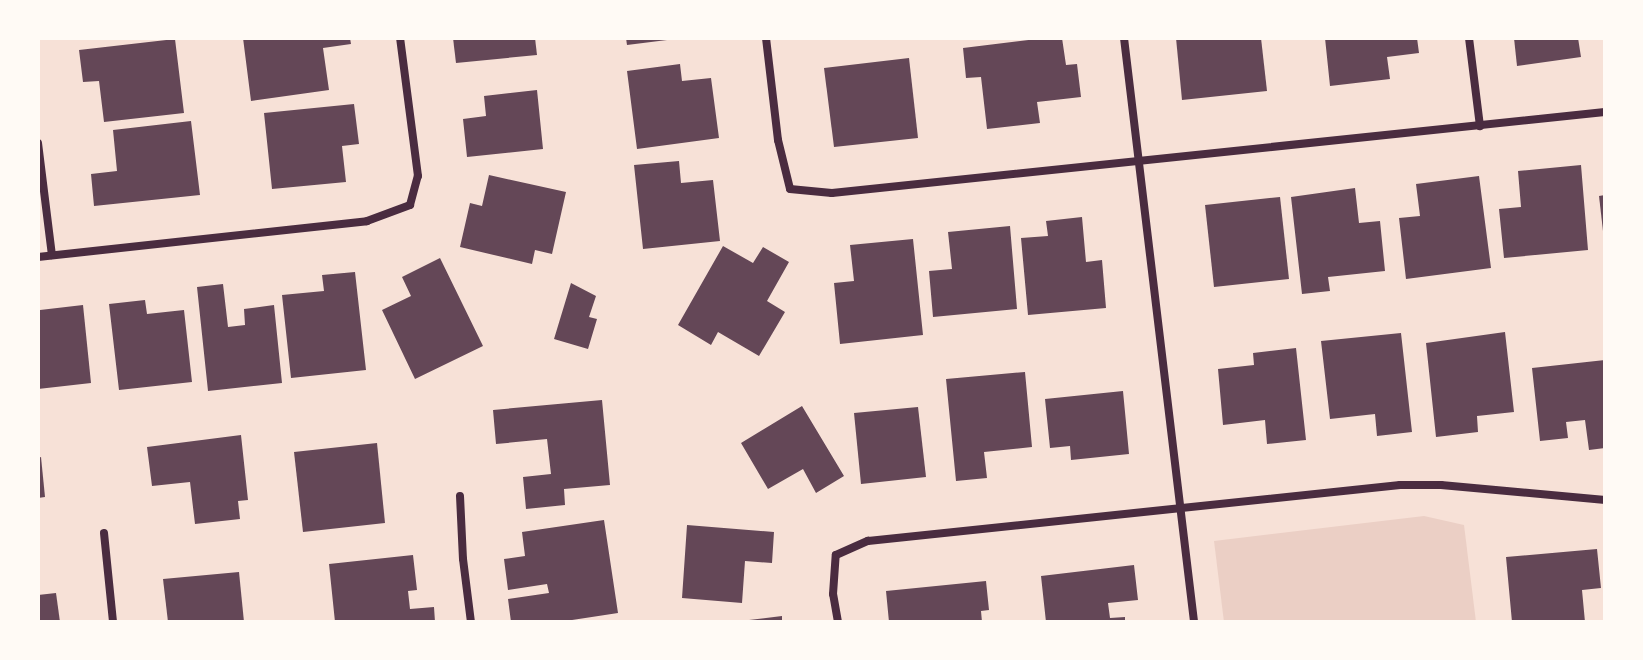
<!DOCTYPE html>
<html>
<head>
<meta charset="utf-8">
<style>
	body { margin:0 }
	#map { position:relative; width:1643px; height:660px; overflow:hidden; background:#f7e1d7; font-family:Raleway,sans-serif }
	div>[style] { position:absolute }
	[style*='--x'] { left:calc(var(--x)*1px); top:calc(var(--y)*1px); width:calc(var(--w)*1px); rotate:calc(var(--a)*1deg) }
	.green>* { inset:0; background:#ebcfc5 }
	.building>* { inset:0; background:#644757 }
	.minor>* { height:8px; margin:-4px; padding:0 4px; transform-origin:4px; border-radius:4px; background:#4a2c40 }
	span { translate:-50% -50%; white-space:nowrap; text-align:center; line-height:1.15; -webkit-text-stroke:7px #fffaf5; paint-order:stroke }
	.frame { position:absolute; inset:0; border:40px solid #fffaf5; pointer-events:none }
</style>
</head>
<body>
<div id="map">
	<div class="green">
		<i style="clip-path:polygon(1424px 516px,1464px 525px,1476px 622px,1224px 622px,1214px 541px)"></i>
	</div>
	<div class="building">
		<i style="clip-path:polygon(243px 38px,350px 38px,351px 44px,323px 48px,329px 90px,251px 101px)"></i>
		<i style="clip-path:polygon(453px 38px,535px 38px,537px 55px,456px 63px)"></i>
		<i style="clip-path:polygon(626px 38px,667px 38px,667px 40px,627px 45px)"></i>
		<i style="clip-path:polygon(1045px 38px,1062px 38px,1066px 65px,1077px 64px,1081px 97px,1037px 102px,1040px 123px,987px 129px,981px 77px,966px 78px,963px 48px)"></i>
		<i style="clip-path:polygon(1176px 38px,1261px 38px,1267px 91px,1182px 100px)"></i>
		<i style="clip-path:polygon(1325px 38px,1417px 38px,1419px 53px,1387px 57px,1390px 79px,1330px 86px)"></i>
		<i style="clip-path:polygon(1514px 38px,1578px 38px,1581px 57px,1517px 66px)"></i>
		<i style="clip-path:polygon(175px 39px,184px 113px,104px 122px,99px 81px,83px 82px,79px 50px)"></i>
		<i style="clip-path:polygon(909px 58px,918px 138px,834px 147px,824px 68px)"></i>
		<i style="clip-path:polygon(680px 64px,682px 81px,711px 78px,719px 138px,637px 149px,627px 71px)"></i>
		<i style="clip-path:polygon(537px 90px,543px 149px,467px 157px,463px 119px,486px 116px,484px 96px)"></i>
		<i style="clip-path:polygon(354px 104px,359px 144px,342px 146px,346px 182px,272px 189px,264px 113px)"></i>
		<i style="clip-path:polygon(191px 121px,200px 195px,94px 206px,91px 174px,117px 171px,113px 130px)"></i>
		<i style="clip-path:polygon(679px 161px,681px 183px,713px 180px,720px 241px,643px 249px,634px 165px)"></i>
		<i style="clip-path:polygon(1581px 165px,1588px 250px,1504px 258px,1499px 209px,1521px 207px,1518px 171px)"></i>
		<i style="clip-path:polygon(489px 175px,566px 192px,552px 254px,535px 250px,532px 264px,460px 247px,470px 203px,482px 206px)"></i>
		<i style="clip-path:polygon(1479px 176px,1491px 268px,1406px 279px,1399px 218px,1420px 216px,1416px 184px)"></i>
		<i style="clip-path:polygon(1355px 188px,1359px 223px,1380px 221px,1385px 271px,1328px 277px,1330px 291px,1302px 294px,1291px 197px)"></i>
		<i style="clip-path:polygon(1605px 195px,1605px 231px,1603px 231px,1599px 196px)"></i>
		<i style="clip-path:polygon(1280px 197px,1289px 279px,1214px 287px,1205px 205px)"></i>
		<i style="clip-path:polygon(1082px 217px,1086px 262px,1102px 260px,1106px 308px,1028px 315px,1021px 238px,1048px 236px,1046px 221px)"></i>
		<i style="clip-path:polygon(1010px 226px,1017px 309px,933px 317px,929px 271px,952px 269px,948px 232px)"></i>
		<i style="clip-path:polygon(913px 239px,923px 335px,840px 344px,834px 283px,854px 281px,850px 245px)"></i>
		<i style="clip-path:polygon(723px 246px,753px 263px,763px 247px,789px 262px,767px 301px,785px 312px,759px 356px,718px 332px,711px 345px,678px 325px)"></i>
		<i style="clip-path:polygon(440px 258px,483px 346px,415px 379px,382px 310px,411px 296px,402px 277px)"></i>
		<i style="clip-path:polygon(355px 272px,366px 370px,291px 378px,282px 295px,324px 291px,322px 275px)"></i>
		<i style="clip-path:polygon(571px 283px,596px 296px,589px 317px,597px 319px,588px 349px,554px 339px)"></i>
		<i style="clip-path:polygon(223px 284px,228px 327px,245px 325px,244px 309px,274px 305px,282px 383px,208px 391px,197px 287px)"></i>
		<i style="clip-path:polygon(145px 300px,147px 314px,184px 310px,192px 382px,119px 390px,109px 304px)"></i>
		<i style="clip-path:polygon(83px 305px,91px 383px,38px 389px,40px 310px)"></i>
		<i style="clip-path:polygon(1505px 332px,1514px 412px,1477px 416px,1478px 432px,1436px 437px,1426px 343px)"></i>
		<i style="clip-path:polygon(1401px 333px,1412px 432px,1377px 436px,1375px 414px,1330px 419px,1321px 341px)"></i>
		<i style="clip-path:polygon(1296px 348px,1306px 440px,1267px 444px,1265px 420px,1223px 425px,1218px 369px,1254px 365px,1253px 353px)"></i>
		<i style="clip-path:polygon(1605px 360px,1605px 448px,1589px 450px,1585px 420px,1566px 422px,1568px 438px,1540px 441px,1532px 368px)"></i>
		<i style="clip-path:polygon(1025px 372px,1032px 447px,984px 452px,987px 478px,956px 481px,946px 379px)"></i>
		<i style="clip-path:polygon(1123px 391px,1129px 454px,1071px 460px,1070px 446px,1050px 448px,1045px 399px)"></i>
		<i style="clip-path:polygon(602px 400px,610px 485px,564px 489px,565px 505px,526px 509px,523px 477px,551px 474px,547px 439px,496px 444px,493px 410px)"></i>
		<i style="clip-path:polygon(802px 406px,844px 476px,816px 493px,803px 469px,768px 489px,741px 443px)"></i>
		<i style="clip-path:polygon(918px 407px,926px 477px,861px 484px,854px 413px)"></i>
		<i style="clip-path:polygon(241px 435px,248px 500px,238px 501px,240px 519px,195px 524px,190px 482px,152px 486px,147px 447px)"></i>
		<i style="clip-path:polygon(377px 443px,385px 523px,303px 532px,294px 452px)"></i>
		<i style="clip-path:polygon(41px 457px,45px 497px,38px 498px,38px 458px)"></i>
		<i style="clip-path:polygon(604px 520px,618px 613px,559px 622px,511px 622px,508px 599px,549px 593px,547px 584px,508px 590px,504px 559px,525px 556px,522px 532px)"></i>
		<i style="clip-path:polygon(687px 525px,774px 532px,772px 563px,745px 561px,742px 603px,682px 598px)"></i>
		<i style="clip-path:polygon(1597px 549px,1601px 588px,1582px 590px,1585px 622px,1512px 622px,1506px 557px)"></i>
		<i style="clip-path:polygon(413px 555px,417px 590px,408px 591px,410px 609px,434px 607px,435px 622px,335px 622px,329px 564px)"></i>
		<i style="clip-path:polygon(1134px 565px,1138px 600px,1108px 603px,1110px 618px,1125px 617px,1125px 622px,1046px 622px,1041px 576px)"></i>
		<i style="clip-path:polygon(239px 572px,244px 622px,168px 622px,163px 579px)"></i>
		<i style="clip-path:polygon(986px 581px,989px 610px,981px 611px,982px 622px,889px 622px,886px 591px)"></i>
		<i style="clip-path:polygon(56px 593px,60px 622px,38px 622px,38px 595px)"></i>
		<i style="clip-path:polygon(782px 616px,782px 622px,749px 622px,749px 620px)"></i>
	</div>
	<div class="minor">
		<i style="--x:766;--y:38;--w:103;--a:83.3"></i>
		<i style="--x:778;--y:140;--w:50;--a:76.2"></i>
		<i style="--x:790;--y:189;--w:42;--a:5.4"></i>
		<i style="--x:832;--y:193;--w:777;--a:-5.98"></i>
		<i style="--x:1124;--y:38;--w:588;--a:83.16"></i>
		<i style="--x:1469;--y:38;--w:89;--a:82.9"></i>
		<i style="--x:38;--y:143;--w:113;--a:82.9"></i>
		<i style="--x:38;--y:257;--w:331;--a:-6.2"></i>
		<i style="--x:367;--y:221;--w:46;--a:-20.4"></i>
		<i style="--x:410;--y:205;--w:30;--a:-75"></i>
		<i style="--x:418;--y:176;--w:139;--a:-97.4"></i>
		<i style="--x:460;--y:496;--w:63;--a:87.3"></i>
		<i style="--x:463;--y:559;--w:64;--a:82.8"></i>
		<i style="--x:104;--y:533;--w:89;--a:84.2"></i>
		<i style="--x:838;--y:622;--w:28;--a:-100"></i>
		<i style="--x:833;--y:594;--w:39;--a:-86"></i>
		<i style="--x:836;--y:555;--w:35;--a:-24"></i>
		<i style="--x:868;--y:541;--w:535;--a:-6.01"></i>
		<i style="--x:1400;--y:485;--w:41;--a:0"></i>
		<i style="--x:1441;--y:485;--w:165;--a:5.2"></i>
	</div>
	<div class="frame"></div>
</div>
</body>
</html>
